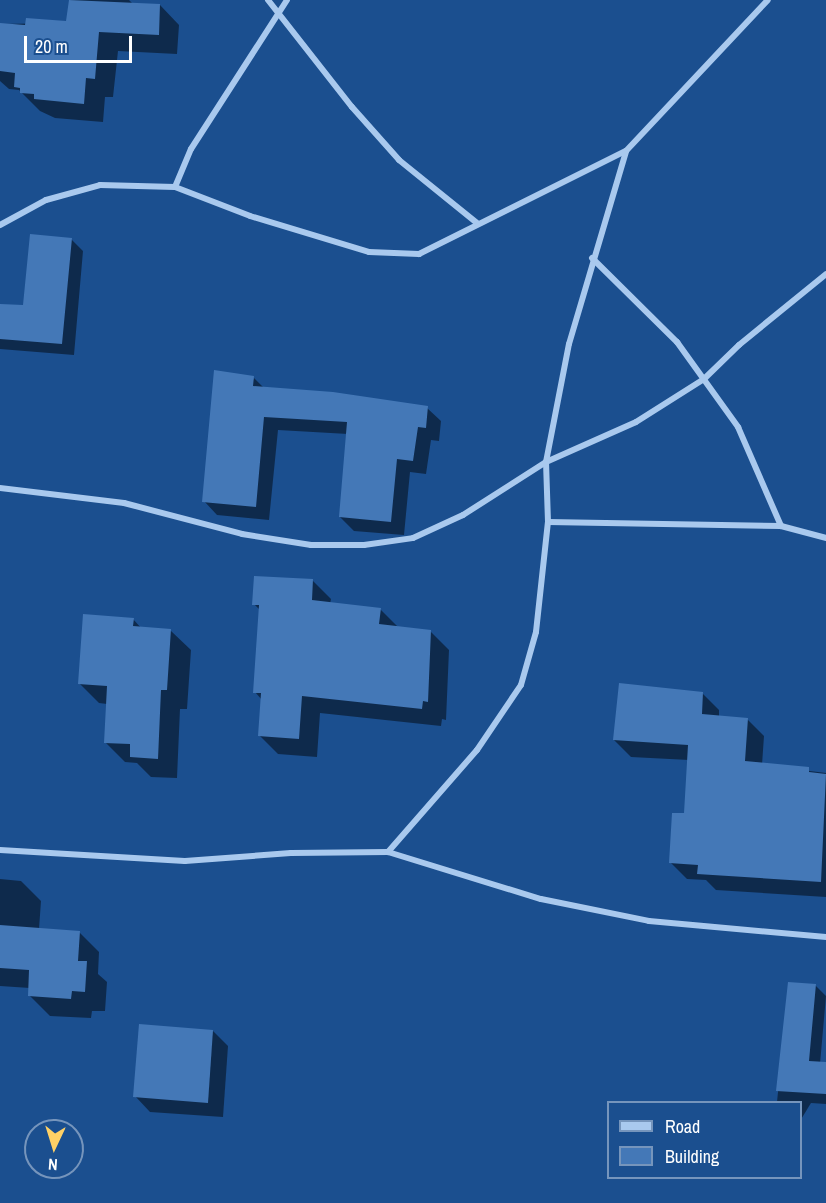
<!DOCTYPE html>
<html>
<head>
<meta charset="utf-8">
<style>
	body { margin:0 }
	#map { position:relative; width:826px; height:1203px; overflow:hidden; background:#1b4f8f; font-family:"Archivo Narrow",sans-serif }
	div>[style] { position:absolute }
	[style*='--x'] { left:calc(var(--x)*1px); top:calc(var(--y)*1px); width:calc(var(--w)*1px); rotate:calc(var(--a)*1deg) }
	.shadow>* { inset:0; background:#0007 }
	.building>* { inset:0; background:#4478b7 }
	.minor>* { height:6px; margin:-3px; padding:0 3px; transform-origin:3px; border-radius:3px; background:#a9c9ee }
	span { translate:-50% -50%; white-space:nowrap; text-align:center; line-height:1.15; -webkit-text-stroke:4.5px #1b4f8f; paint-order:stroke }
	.legend { position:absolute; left:607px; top:1101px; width:195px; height:78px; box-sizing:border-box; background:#1b4f8f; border:2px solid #7695bc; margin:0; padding:8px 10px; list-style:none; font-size:18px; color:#fff }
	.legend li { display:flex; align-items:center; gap:12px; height:30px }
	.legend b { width:30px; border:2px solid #7695bc }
	.north { position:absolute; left:24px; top:1119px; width:60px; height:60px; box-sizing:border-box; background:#1b4f8f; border:2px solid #7695bc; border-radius:50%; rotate:184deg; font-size:16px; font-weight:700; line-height:24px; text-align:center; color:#fff }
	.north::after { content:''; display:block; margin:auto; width:21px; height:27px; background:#ffd166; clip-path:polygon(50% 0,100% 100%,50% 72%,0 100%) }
	.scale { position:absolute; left:24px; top:36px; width:108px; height:27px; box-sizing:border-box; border:3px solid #fff; border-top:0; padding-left:8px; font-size:18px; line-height:21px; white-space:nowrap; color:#fff; -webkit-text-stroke:4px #1b4f8f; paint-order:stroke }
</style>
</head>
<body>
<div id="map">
	<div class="shadow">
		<i style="clip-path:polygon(70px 0,129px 0,133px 4px,160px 5px,179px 25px,177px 54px,118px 51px,113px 97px,105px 97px,103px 122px,55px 118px,40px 111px,19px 90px,9px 89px,0 81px,0 24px,67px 23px)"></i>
		<i style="clip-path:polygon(71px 239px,83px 251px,74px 355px,0 349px,0 305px,24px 307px)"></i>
		<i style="clip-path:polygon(254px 378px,265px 389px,427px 408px,441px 421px,439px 441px,431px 440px,426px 474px,410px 472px,404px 535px,354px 531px,340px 517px,348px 434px,278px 430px,269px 520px,217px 515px,204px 501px)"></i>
		<i style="clip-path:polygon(312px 580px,331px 599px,330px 604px,380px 609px,399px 628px,430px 631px,449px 650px,446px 720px,442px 719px,441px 726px,320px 713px,317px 757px,278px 754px,260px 736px,262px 700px,255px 692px,261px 611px,254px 604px)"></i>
		<i style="clip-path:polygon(133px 619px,142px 629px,171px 631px,191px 650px,187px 709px,180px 709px,177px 778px,151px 777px,137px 763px,125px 762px,105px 742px,107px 704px,99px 703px,79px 683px)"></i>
		<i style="clip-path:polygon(702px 693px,719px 710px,719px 717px,747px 719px,764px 736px,762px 765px,826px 773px,826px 897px,716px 890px,706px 880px,687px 879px,670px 862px,685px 815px,689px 760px,631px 757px,614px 740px)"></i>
		<i style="clip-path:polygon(0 879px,21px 881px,41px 901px,39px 929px,79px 932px,99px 952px,98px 974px,107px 982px,105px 1011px,92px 1011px,91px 1018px,50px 1016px,30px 996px,30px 988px,0 986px)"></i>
		<i style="clip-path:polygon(789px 984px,815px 985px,826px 996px,820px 1064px,826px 1064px,826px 1104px,811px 1103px,800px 1121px,800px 1102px,777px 1102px)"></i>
		<i style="clip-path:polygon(213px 1031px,228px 1046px,223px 1117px,150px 1112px,135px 1096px)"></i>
	</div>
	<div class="building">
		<i style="clip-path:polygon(69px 0,160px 4px,159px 35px,99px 32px,95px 79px,86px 78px,84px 104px,34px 99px,34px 94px,20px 93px,20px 88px,14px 87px,15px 73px,0 71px,0 23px,25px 25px,26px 18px,66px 21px)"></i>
		<i style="clip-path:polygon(30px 234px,72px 238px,62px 344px,0 339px,0 304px,23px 305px)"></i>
		<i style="clip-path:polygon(214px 370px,254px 376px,253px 386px,333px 392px,428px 406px,426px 428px,418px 427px,413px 461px,397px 459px,391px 522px,339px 517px,347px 422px,264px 417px,256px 507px,202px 502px)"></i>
		<i style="clip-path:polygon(254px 576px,313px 579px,312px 600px,381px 608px,379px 624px,431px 630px,428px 702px,423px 701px,422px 709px,302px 696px,299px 739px,258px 736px,261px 693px,253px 693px,259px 605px,252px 605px)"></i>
		<i style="clip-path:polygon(83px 614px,134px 618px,133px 626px,171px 629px,167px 690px,161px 690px,158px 759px,130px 757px,130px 744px,104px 743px,107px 686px,78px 684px)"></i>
		<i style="clip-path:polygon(619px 683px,703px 692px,702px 714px,748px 718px,745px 761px,809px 767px,809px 772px,826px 774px,821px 882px,697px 874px,698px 865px,669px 863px,672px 813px,684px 813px,688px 745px,613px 740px)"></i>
		<i style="clip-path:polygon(0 925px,80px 931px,78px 961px,87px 961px,85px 992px,72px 991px,71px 999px,28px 996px,29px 970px,0 968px)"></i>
		<i style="clip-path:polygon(788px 982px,816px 984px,809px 1061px,826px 1062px,826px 1094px,776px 1091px)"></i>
		<i style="clip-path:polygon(139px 1024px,213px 1030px,208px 1103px,133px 1097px)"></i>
	</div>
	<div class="minor">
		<i style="--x:268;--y:0;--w:136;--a:51.9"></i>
		<i style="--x:352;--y:107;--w:71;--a:48.4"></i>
		<i style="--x:399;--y:160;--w:100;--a:38.9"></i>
		<i style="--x:175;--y:187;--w:41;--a:-67.2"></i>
		<i style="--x:191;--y:149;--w:177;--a:-57.2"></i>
		<i style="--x:0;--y:225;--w:52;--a:-28.5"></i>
		<i style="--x:46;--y:200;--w:56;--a:-15.5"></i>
		<i style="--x:100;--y:185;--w:75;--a:1.5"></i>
		<i style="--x:175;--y:187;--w:80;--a:21.1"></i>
		<i style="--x:250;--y:216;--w:124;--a:16.8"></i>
		<i style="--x:369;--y:252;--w:50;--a:2.3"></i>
		<i style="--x:419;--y:254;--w:231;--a:-26.5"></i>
		<i style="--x:626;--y:151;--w:207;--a:-46.8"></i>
		<i style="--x:592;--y:258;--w:120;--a:44.7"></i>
		<i style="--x:677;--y:342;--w:105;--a:54.3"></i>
		<i style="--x:738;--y:427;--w:108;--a:66.5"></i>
		<i style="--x:0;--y:488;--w:125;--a:6.9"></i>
		<i style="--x:124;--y:503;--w:122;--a:14.7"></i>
		<i style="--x:242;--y:534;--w:70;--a:9.1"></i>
		<i style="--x:311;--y:545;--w:53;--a:0"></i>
		<i style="--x:364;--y:545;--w:49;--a:-8.1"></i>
		<i style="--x:413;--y:538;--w:55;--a:-24.7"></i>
		<i style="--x:463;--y:515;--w:98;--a:-32.6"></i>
		<i style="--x:546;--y:462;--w:98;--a:-24"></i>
		<i style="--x:636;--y:422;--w:80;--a:-32.3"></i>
		<i style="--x:704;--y:379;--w:49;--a:-44.2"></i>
		<i style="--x:739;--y:345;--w:112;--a:-39.2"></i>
		<i style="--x:548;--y:522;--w:233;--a:1"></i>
		<i style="--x:781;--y:526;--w:47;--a:14.9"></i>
		<i style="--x:0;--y:850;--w:185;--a:3.4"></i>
		<i style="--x:185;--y:861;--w:106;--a:-4.3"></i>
		<i style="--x:291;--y:853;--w:97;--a:-0.6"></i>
		<i style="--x:388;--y:852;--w:135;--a:-48.9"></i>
		<i style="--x:477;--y:750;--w:78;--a:-55.9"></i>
		<i style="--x:521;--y:685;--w:55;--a:-74.2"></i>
		<i style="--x:536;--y:632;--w:111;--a:-83.8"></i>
		<i style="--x:548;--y:522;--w:60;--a:-91.9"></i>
		<i style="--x:546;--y:462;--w:120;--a:-79"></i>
		<i style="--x:569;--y:344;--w:201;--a:-73.5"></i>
		<i style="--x:388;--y:852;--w:160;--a:17.1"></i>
		<i style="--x:541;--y:899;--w:110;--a:11.5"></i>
		<i style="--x:649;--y:921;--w:178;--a:5.2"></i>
	</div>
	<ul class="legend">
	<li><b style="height:8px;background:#a9c9ee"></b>Road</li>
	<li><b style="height:16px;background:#4478b7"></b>Building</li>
	</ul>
	<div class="north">N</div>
	<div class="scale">20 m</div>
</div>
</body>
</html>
